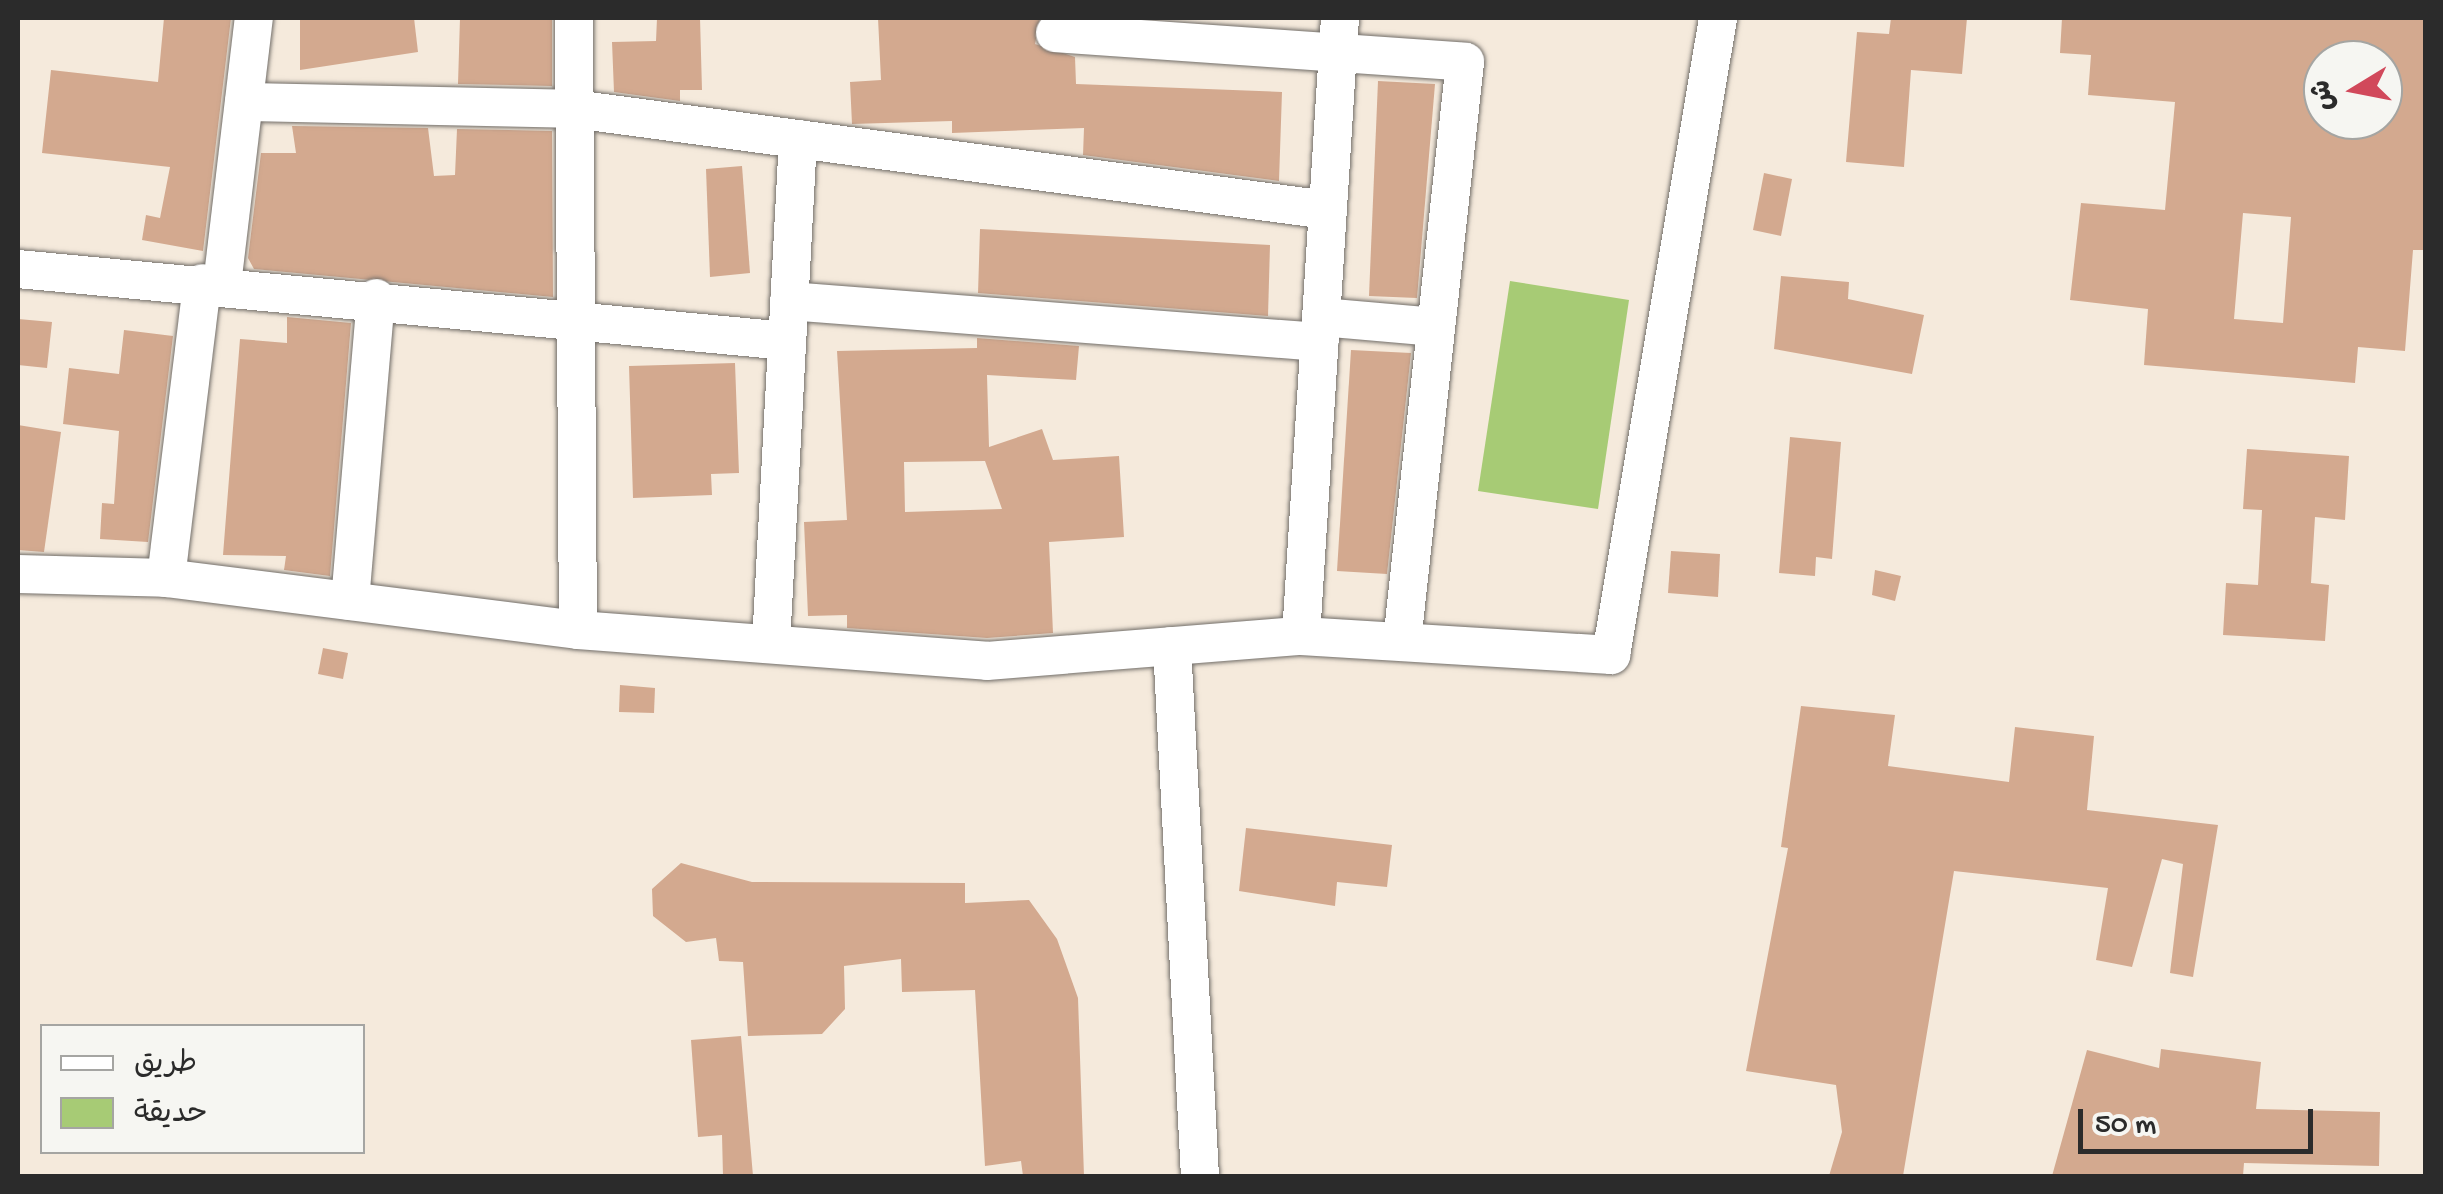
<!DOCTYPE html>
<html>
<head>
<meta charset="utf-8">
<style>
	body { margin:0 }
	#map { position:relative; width:2443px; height:1194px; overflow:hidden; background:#f5eadc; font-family:"Gochi Hand","Playpen Sans Arabic",sans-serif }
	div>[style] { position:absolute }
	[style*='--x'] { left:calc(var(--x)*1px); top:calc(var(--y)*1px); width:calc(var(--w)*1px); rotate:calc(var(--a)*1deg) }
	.green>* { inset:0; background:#a7cb75 }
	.building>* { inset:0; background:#d3a98f }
	.roads { filter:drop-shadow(0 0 2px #726e69) drop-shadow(0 0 2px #726e69) }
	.minor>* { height:38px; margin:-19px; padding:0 19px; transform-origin:19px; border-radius:19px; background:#fff }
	span { translate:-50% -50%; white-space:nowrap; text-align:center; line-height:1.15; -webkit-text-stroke:8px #f6f6f2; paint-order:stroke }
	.frame { position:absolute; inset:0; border:20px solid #2b2b2b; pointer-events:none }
	.legend { position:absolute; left:40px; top:1024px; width:325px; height:130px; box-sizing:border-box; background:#f6f6f2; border:2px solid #a5a5a2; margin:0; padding:12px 18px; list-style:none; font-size:30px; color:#2b2b2b }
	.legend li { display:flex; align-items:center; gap:20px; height:50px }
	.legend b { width:50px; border:2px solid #a5a5a2 }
	.north { position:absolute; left:2303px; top:40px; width:100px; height:100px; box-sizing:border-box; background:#f6f6f2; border:2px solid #a5a5a2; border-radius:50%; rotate:260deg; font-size:28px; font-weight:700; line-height:40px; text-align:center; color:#2b2b2b }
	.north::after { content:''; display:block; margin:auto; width:35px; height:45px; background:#d1495b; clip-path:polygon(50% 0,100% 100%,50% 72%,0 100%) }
	.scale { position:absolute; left:2078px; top:1109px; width:235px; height:45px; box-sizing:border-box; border:5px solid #2b2b2b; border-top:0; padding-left:12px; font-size:30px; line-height:35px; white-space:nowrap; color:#2b2b2b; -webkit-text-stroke:8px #f6f6f2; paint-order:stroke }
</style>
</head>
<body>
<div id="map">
	<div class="green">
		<i style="clip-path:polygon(1510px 281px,1629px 300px,1598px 509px,1478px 491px)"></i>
	</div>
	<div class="building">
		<i style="clip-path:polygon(164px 18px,231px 18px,203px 251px,142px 240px,146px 215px,160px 218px,170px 167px,42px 153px,51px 70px,158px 82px)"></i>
		<i style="clip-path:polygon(300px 18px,414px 18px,418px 52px,300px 70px)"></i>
		<i style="clip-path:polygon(460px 18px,552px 18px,552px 86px,458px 84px)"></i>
		<i style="clip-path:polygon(657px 18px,700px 18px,702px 90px,680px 90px,680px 101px,614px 92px,612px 42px,656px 41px)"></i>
		<i style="clip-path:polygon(878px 18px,1040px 18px,1035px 44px,1075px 57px,1076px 84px,1282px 92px,1279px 181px,1083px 155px,1084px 128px,952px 133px,952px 121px,852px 124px,850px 82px,881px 80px)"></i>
		<i style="clip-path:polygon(1891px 18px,1967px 18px,1962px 74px,1911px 70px,1904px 167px,1846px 162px,1857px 32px,1889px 34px)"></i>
		<i style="clip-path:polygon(evenodd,2062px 18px,2426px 18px,2426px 238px,2424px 250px,2413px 250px,2405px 351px,2358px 347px,2355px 383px,2144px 365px,2148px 309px,2070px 300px,2081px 203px,2165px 210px,2175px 102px,2088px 95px,2091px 55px,2060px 53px,2062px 18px,2323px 60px,2383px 60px,2383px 120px,2323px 120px,2323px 60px,2062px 18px,2243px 213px,2291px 217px,2283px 323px,2234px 319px,2243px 213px)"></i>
		<i style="clip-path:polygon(1378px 81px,1435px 84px,1417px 298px,1369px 296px)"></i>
		<i style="clip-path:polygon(292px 126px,428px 128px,434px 176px,455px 175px,457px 129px,552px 131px,553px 297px,254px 269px,248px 258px,261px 153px,296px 153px)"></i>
		<i style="clip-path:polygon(742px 166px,750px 273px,710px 277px,706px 169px)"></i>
		<i style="clip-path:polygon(1764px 173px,1792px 179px,1781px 236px,1753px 230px)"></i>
		<i style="clip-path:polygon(980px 229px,1270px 245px,1268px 316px,978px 293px)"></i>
		<i style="clip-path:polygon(1781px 276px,1849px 282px,1848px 299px,1924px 315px,1912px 374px,1774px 349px)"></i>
		<i style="clip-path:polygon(287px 317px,351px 323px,330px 576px,284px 570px,286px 556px,223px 555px,240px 339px,287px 343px)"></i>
		<i style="clip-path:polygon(18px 319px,52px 322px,47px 368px,18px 365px)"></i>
		<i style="clip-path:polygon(124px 330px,173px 336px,148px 542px,100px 539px,102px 503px,114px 504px,119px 431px,63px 424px,69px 368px,119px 374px)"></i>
		<i style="clip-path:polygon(evenodd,977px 338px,1079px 346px,1076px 380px,987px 375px,989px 447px,1042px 429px,1053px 460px,1119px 456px,1124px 537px,1049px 542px,1053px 633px,987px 638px,847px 628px,847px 615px,808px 616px,804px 522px,847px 520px,837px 351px,977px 348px,977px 338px,985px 461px,1002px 509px,905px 512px,904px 462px,985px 461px)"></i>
		<i style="clip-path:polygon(1351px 350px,1411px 353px,1387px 574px,1337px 571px)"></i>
		<i style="clip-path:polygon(735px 363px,739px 473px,711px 474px,712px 495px,633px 498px,629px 366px)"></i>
		<i style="clip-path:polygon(18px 425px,61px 432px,44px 552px,18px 550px)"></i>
		<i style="clip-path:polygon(1790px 437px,1841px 442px,1832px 559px,1816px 557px,1815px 576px,1779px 573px)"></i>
		<i style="clip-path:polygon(2247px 449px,2349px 456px,2345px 520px,2315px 517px,2311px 583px,2329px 585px,2325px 641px,2223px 635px,2226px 583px,2258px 585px,2262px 510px,2243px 509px)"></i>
		<i style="clip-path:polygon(1671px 551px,1720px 554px,1718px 597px,1668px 593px)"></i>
		<i style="clip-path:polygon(1875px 570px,1901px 576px,1895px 601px,1872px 595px)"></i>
		<i style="clip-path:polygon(323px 648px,348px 653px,343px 679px,318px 674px)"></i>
		<i style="clip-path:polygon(620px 685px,655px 688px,654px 713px,619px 712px)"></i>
		<i style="clip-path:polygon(1801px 706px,1895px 715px,1888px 766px,2009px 782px,2015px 727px,2094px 736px,2087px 810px,2218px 825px,2193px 977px,2170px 973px,2183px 864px,2162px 859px,2132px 967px,2096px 960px,2108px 888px,1954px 871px,1903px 1176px,1829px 1176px,1842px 1132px,1836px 1085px,1746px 1071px,1788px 848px,1781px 847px)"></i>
		<i style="clip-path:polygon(1246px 828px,1392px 845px,1387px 887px,1337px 882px,1335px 906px,1239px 891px)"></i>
		<i style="clip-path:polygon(681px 863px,752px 882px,965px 883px,965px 903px,1029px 900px,1057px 939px,1078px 998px,1084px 1176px,1023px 1176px,1021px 1161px,985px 1166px,975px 990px,902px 992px,901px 959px,844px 966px,845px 1009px,822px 1034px,748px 1036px,743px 962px,719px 961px,716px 938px,686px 942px,653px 916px,652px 889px)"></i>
		<i style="clip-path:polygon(741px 1036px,753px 1176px,723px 1176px,722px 1135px,698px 1137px,691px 1040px)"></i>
		<i style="clip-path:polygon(2161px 1049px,2261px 1062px,2256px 1109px,2380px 1112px,2379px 1166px,2244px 1163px,2243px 1176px,2052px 1176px,2087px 1050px,2159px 1068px)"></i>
	</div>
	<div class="roads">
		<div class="minor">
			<i style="--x:574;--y:18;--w:612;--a:89.63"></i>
			<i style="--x:1055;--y:33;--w:411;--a:4"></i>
			<i style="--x:1465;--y:62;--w:583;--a:96.2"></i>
			<i style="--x:244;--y:102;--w:330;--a:1.2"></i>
			<i style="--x:574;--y:109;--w:760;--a:7.64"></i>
			<i style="--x:18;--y:269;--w:772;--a:5.35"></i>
			<i style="--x:222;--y:285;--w:269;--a:-83.2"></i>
			<i style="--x:789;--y:301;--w:532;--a:4.42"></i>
			<i style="--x:1321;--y:317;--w:115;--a:5"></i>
			<i style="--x:18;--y:574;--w:148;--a:1.5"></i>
			<i style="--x:166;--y:578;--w:415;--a:7.2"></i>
			<i style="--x:578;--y:630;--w:410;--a:4.3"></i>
			<i style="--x:987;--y:661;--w:315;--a:-4.6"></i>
			<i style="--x:1301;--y:636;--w:311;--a:3.5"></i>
			<i style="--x:1611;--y:655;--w:646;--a:-80.46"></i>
			<i style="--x:166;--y:578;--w:297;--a:-83"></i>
			<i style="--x:350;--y:601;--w:304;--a:-85.1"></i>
			<i style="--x:1301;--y:636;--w:619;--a:-86.39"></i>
			<i style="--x:771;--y:644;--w:506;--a:-86.94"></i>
			<i style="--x:1172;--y:646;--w:531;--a:86.98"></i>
		</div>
	</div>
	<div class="frame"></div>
	<ul class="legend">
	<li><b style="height:12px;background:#fff"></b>طريق</li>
	<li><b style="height:28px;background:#a7cb75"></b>حديقة</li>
	</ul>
	<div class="north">ش</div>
	<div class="scale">50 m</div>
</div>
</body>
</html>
